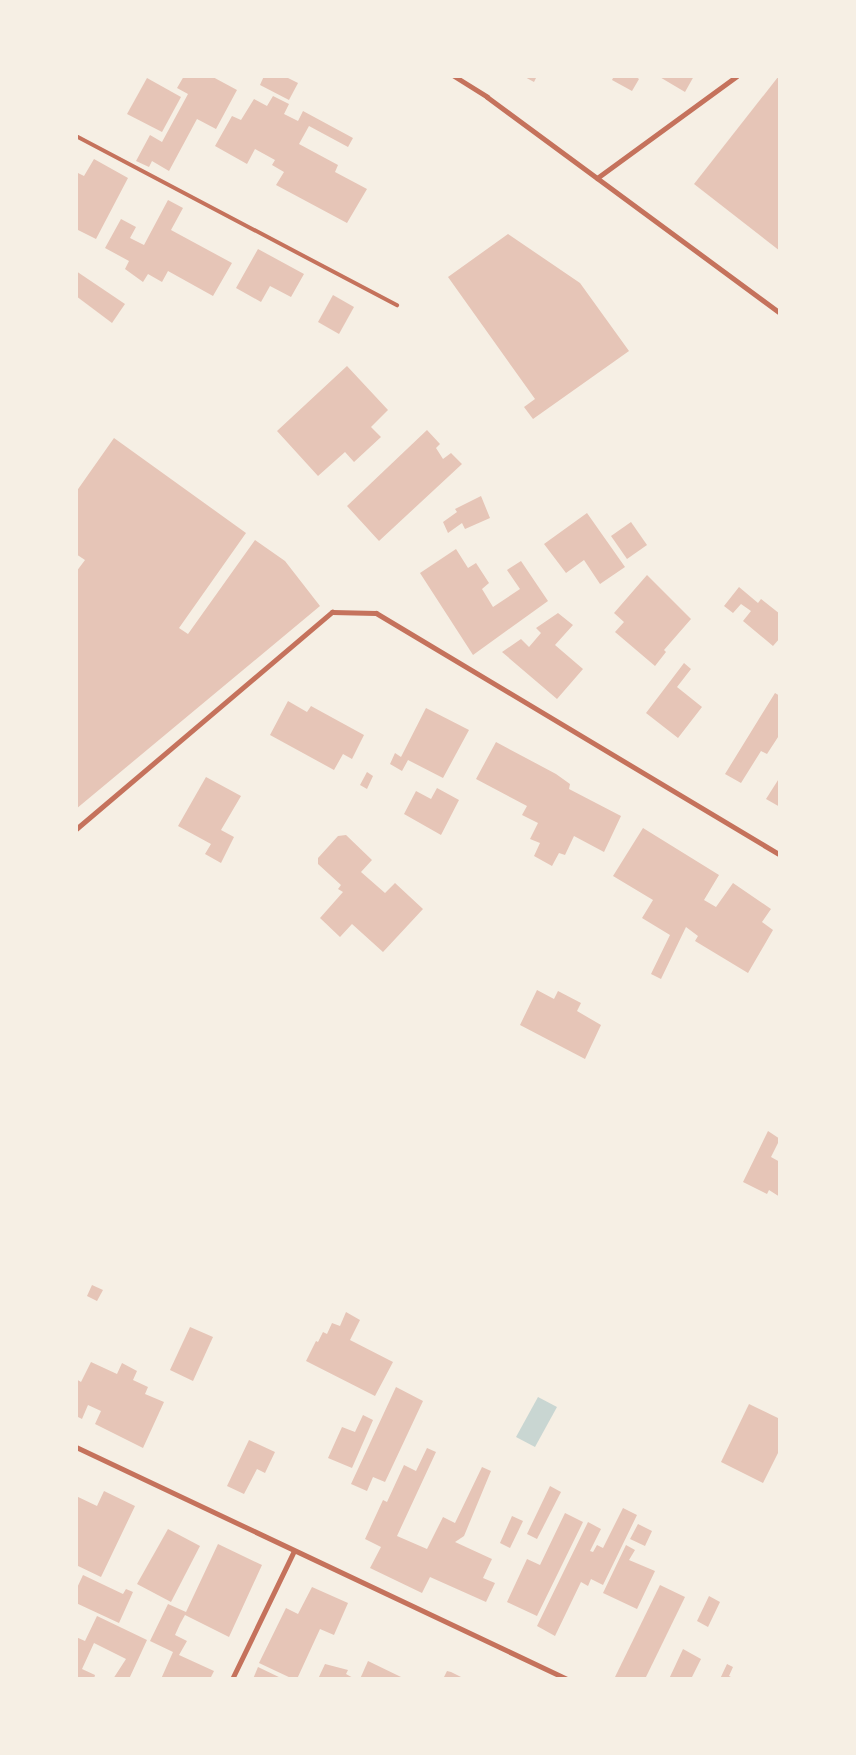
<!DOCTYPE html>
<html>
<head>
<meta charset="utf-8">
<style>
	body { margin:0 }
	#map { position:relative; width:856px; height:1755px; overflow:hidden; background:#f6efe4; font-family:"Fira Sans",sans-serif }
	div>[style] { position:absolute }
	[style*='--x'] { left:calc(var(--x)*1px); top:calc(var(--y)*1px); width:calc(var(--w)*1px); rotate:calc(var(--a)*1deg) }
	.water>* { inset:0; background:#c9d6d2 }
	.building>* { inset:0; background:#e6c5b7 }
	.service>* { height:4px; margin:-2px; padding:0 2px; transform-origin:2px; border-radius:2px; background:#c5725c }
	.minor>* { height:5px; margin:-2.5px; padding:0 2.5px; transform-origin:2.5px; border-radius:2.5px; background:#c5725c }
	span { translate:-50% -50%; white-space:nowrap; text-align:center; line-height:1.15; -webkit-text-stroke:5px #f6efe4; paint-order:stroke }
	.frame { position:absolute; inset:0; border:78px solid #f6efe4; pointer-events:none }
</style>
</head>
<body>
<div id="map">
	<div class="water">
		<i style="clip-path:polygon(538px 1397px,557px 1407px,535px 1447px,516px 1437px)"></i>
	</div>
	<div class="building">
		<i style="clip-path:polygon(184px 76px,211px 76px,237px 90px,216px 129px,197px 119px,169px 171px,152px 161px,149px 167px,136px 161px,150px 135px,162px 142px,188px 94px,177px 88px)"></i>
		<i style="clip-path:polygon(264px 76px,284px 76px,298px 83px,289px 100px,260px 85px)"></i>
		<i style="clip-path:polygon(523px 76px,537px 76px,534px 82px)"></i>
		<i style="clip-path:polygon(614px 76px,635px 76px,639px 79px,632px 91px,612px 80px)"></i>
		<i style="clip-path:polygon(658px 76px,694px 76px,685px 92px)"></i>
		<i style="clip-path:polygon(778px 77px,780px 78px,780px 251px,694px 184px)"></i>
		<i style="clip-path:polygon(147px 78px,181px 97px,162px 132px,127px 114px)"></i>
		<i style="clip-path:polygon(273px 96px,289px 104px,284px 114px,298px 121px,303px 111px,353px 138px,348px 147px,309px 126px,299px 144px,338px 165px,335px 172px,367px 189px,347px 223px,276px 185px,284px 172px,272px 165px,275px 160px,255px 149px,247px 164px,215px 146px,232px 116px,241px 120px,254px 99px,267px 106px)"></i>
		<i style="clip-path:polygon(94px 159px,128px 178px,96px 239px,76px 229px,76px 172px,84px 176px)"></i>
		<i style="clip-path:polygon(168px 200px,183px 208px,171px 230px,232px 263px,213px 296px,168px 271px,162px 282px,148px 274px,143px 282px,125px 269px,129px 261px,105px 248px,121px 219px,136px 227px,130px 238px,144px 245px)"></i>
		<i style="clip-path:polygon(508px 234px,580px 283px,629px 351px,533px 419px,524px 407px,535px 399px,448px 277px)"></i>
		<i style="clip-path:polygon(258px 249px,304px 274px,291px 297px,270px 286px,261px 302px,236px 288px)"></i>
		<i style="clip-path:polygon(76px 271px,125px 304px,112px 323px,76px 296px)"></i>
		<i style="clip-path:polygon(333px 295px,354px 307px,339px 334px,318px 322px)"></i>
		<i style="clip-path:polygon(347px 366px,388px 410px,371px 427px,381px 437px,354px 462px,345px 452px,318px 476px,277px 431px)"></i>
		<i style="clip-path:polygon(427px 430px,440px 444px,436px 448px,443px 459px,451px 453px,462px 464px,379px 541px,347px 506px)"></i>
		<i style="clip-path:polygon(114px 438px,246px 533px,179px 628px,188px 634px,255px 540px,285px 561px,320px 606px,76px 809px,76px 572px,85px 560px,76px 554px,76px 492px)"></i>
		<i style="clip-path:polygon(481px 496px,490px 518px,465px 529px,462px 523px,448px 533px,443px 522px,457px 512px,455px 509px)"></i>
		<i style="clip-path:polygon(587px 513px,625px 567px,600px 584px,584px 560px,566px 573px,544px 544px)"></i>
		<i style="clip-path:polygon(631px 522px,647px 545px,627px 559px,611px 536px)"></i>
		<i style="clip-path:polygon(456px 549px,468px 568px,476px 563px,489px 583px,482px 589px,493px 607px,520px 589px,507px 570px,521px 561px,548px 601px,473px 655px,420px 573px)"></i>
		<i style="clip-path:polygon(647px 575px,691px 619px,664px 650px,666px 652px,655px 666px,615px 632px,624px 622px,614px 613px)"></i>
		<i style="clip-path:polygon(739px 587px,758px 603px,761px 599px,780px 614px,780px 638px,773px 646px,743px 621px,751px 611px,741px 604px,733px 613px,724px 606px)"></i>
		<i style="clip-path:polygon(558px 613px,573px 625px,555px 645px,583px 669px,557px 699px,502px 652px,521px 639px,529px 647px,541px 633px,536px 628px)"></i>
		<i style="clip-path:polygon(684px 663px,691px 669px,677px 687px,702px 707px,678px 738px,646px 713px)"></i>
		<i style="clip-path:polygon(775px 693px,780px 696px,780px 734px,767px 754px,761px 751px,741px 783px,725px 774px)"></i>
		<i style="clip-path:polygon(288px 701px,307px 712px,311px 706px,364px 735px,352px 759px,343px 754px,334px 770px,270px 735px)"></i>
		<i style="clip-path:polygon(426px 708px,469px 730px,443px 778px,408px 760px,402px 771px,390px 764px,395px 753px,401px 757px)"></i>
		<i style="clip-path:polygon(496px 742px,556px 774px,570px 784px,569px 789px,621px 816px,604px 852px,574px 836px,565px 855px,559px 853px,552px 866px,534px 856px,540px 843px,530px 839px,538px 823px,522px 815px,527px 806px,476px 779px)"></i>
		<i style="clip-path:polygon(367px 772px,373px 776px,367px 789px,360px 785px)"></i>
		<i style="clip-path:polygon(206px 777px,241px 796px,221px 830px,234px 837px,221px 863px,205px 854px,211px 844px,178px 826px)"></i>
		<i style="clip-path:polygon(780px 777px,780px 807px,766px 799px)"></i>
		<i style="clip-path:polygon(437px 788px,459px 800px,441px 835px,404px 814px,416px 791px,431px 799px)"></i>
		<i style="clip-path:polygon(643px 828px,719px 875px,704px 900px,716px 907px,733px 883px,771px 909px,762px 922px,773px 930px,748px 973px,695px 941px,698px 936px,686px 927px,661px 979px,651px 974px,670px 935px,642px 918px,653px 900px,613px 876px)"></i>
		<i style="clip-path:polygon(346px 835px,372px 860px,361px 872px,385px 893px,395px 883px,423px 909px,383px 952px,352px 924px,340px 937px,320px 918px,343px 892px,338px 889px,341px 885px,318px 864px,318px 858px,338px 836px)"></i>
		<i style="clip-path:polygon(537px 990px,554px 999px,558px 991px,581px 1003px,577px 1011px,601px 1025px,585px 1059px,520px 1025px)"></i>
		<i style="clip-path:polygon(768px 1131px,780px 1139px,771px 1157px,780px 1162px,780px 1197px,769px 1190px,767px 1194px,743px 1182px)"></i>
		<i style="clip-path:polygon(92px 1285px,103px 1290px,97px 1301px,87px 1296px)"></i>
		<i style="clip-path:polygon(346px 1312px,360px 1320px,350px 1340px,393px 1362px,375px 1396px,306px 1361px,316px 1341px,318px 1342px,323px 1332px,327px 1334px,332px 1323px,340px 1326px)"></i>
		<i style="clip-path:polygon(190px 1327px,213px 1337px,193px 1381px,170px 1370px)"></i>
		<i style="clip-path:polygon(91px 1362px,117px 1374px,122px 1363px,137px 1371px,133px 1380px,148px 1387px,145px 1394px,164px 1402px,143px 1448px,95px 1424px,101px 1411px,88px 1405px,82px 1419px,76px 1416px,76px 1379px,81px 1382px)"></i>
		<i style="clip-path:polygon(396px 1387px,423px 1401px,385px 1482px,373px 1477px,367px 1491px,351px 1484px)"></i>
		<i style="clip-path:polygon(749px 1404px,780px 1419px,780px 1449px,763px 1483px,721px 1462px)"></i>
		<i style="clip-path:polygon(363px 1415px,373px 1420px,352px 1468px,328px 1458px,342px 1427px,355px 1432px)"></i>
		<i style="clip-path:polygon(249px 1440px,275px 1452px,265px 1473px,257px 1469px,244px 1494px,227px 1486px)"></i>
		<i style="clip-path:polygon(427px 1448px,436px 1452px,397px 1536px,427px 1549px,443px 1517px,455px 1523px,482px 1467px,491px 1471px,464px 1536px,455px 1542px,492px 1559px,483px 1578px,495px 1583px,486px 1602px,430px 1577px,422px 1593px,370px 1568px,381px 1547px,365px 1539px,383px 1500px,387px 1502px,404px 1465px,416px 1471px)"></i>
		<i style="clip-path:polygon(550px 1486px,561px 1492px,537px 1539px,527px 1534px)"></i>
		<i style="clip-path:polygon(104px 1491px,135px 1506px,101px 1577px,76px 1565px,76px 1496px,97px 1506px)"></i>
		<i style="clip-path:polygon(623px 1508px,637px 1515px,603px 1585px,591px 1579px,588px 1586px,581px 1582px,555px 1636px,537px 1626px,588px 1522px,601px 1529px,590px 1551px,593px 1552px,597px 1545px,603px 1548px)"></i>
		<i style="clip-path:polygon(565px 1513px,583px 1522px,537px 1616px,507px 1602px,527px 1559px,540px 1565px)"></i>
		<i style="clip-path:polygon(512px 1516px,523px 1521px,510px 1548px,500px 1543px)"></i>
		<i style="clip-path:polygon(638px 1524px,652px 1531px,645px 1546px,630px 1539px)"></i>
		<i style="clip-path:polygon(168px 1529px,200px 1546px,171px 1602px,137px 1584px)"></i>
		<i style="clip-path:polygon(218px 1544px,262px 1565px,229px 1637px,185px 1615px,180px 1624px,175px 1635px,187px 1641px,179px 1655px,214px 1671px,210px 1679px,161px 1679px,173px 1652px,150px 1641px,168px 1604px,186px 1612px)"></i>
		<i style="clip-path:polygon(626px 1545px,635px 1550px,629px 1560px,655px 1571px,637px 1609px,603px 1593px)"></i>
		<i style="clip-path:polygon(83px 1575px,123px 1594px,126px 1589px,133px 1592px,119px 1623px,76px 1603px,76px 1590px)"></i>
		<i style="clip-path:polygon(660px 1585px,685px 1597px,645px 1679px,614px 1679px)"></i>
		<i style="clip-path:polygon(312px 1587px,348px 1603px,334px 1635px,320px 1629px,297px 1679px,293px 1679px,259px 1663px,286px 1608px,298px 1614px)"></i>
		<i style="clip-path:polygon(709px 1596px,720px 1602px,708px 1627px,697px 1621px)"></i>
		<i style="clip-path:polygon(97px 1616px,147px 1640px,129px 1679px,113px 1679px,126px 1659px,94px 1643px,82px 1669px,95px 1675px,94px 1679px,76px 1679px,76px 1637px,85px 1641px)"></i>
		<i style="clip-path:polygon(683px 1649px,701px 1659px,691px 1679px,669px 1679px)"></i>
		<i style="clip-path:polygon(368px 1661px,401px 1677px,400px 1679px,360px 1679px)"></i>
		<i style="clip-path:polygon(325px 1664px,348px 1670px,346px 1674px,355px 1679px,318px 1679px)"></i>
		<i style="clip-path:polygon(727px 1664px,733px 1667px,729px 1676px,735px 1679px,720px 1679px)"></i>
		<i style="clip-path:polygon(258px 1667px,283px 1679px,253px 1679px)"></i>
		<i style="clip-path:polygon(447px 1671px,451px 1672px,465px 1679px,443px 1679px)"></i>
	</div>
	<div class="service">
		<i style="--x:76;--y:136;--w:363;--a:27.8"></i>
	</div>
	<div class="minor">
		<i style="--x:454;--y:76;--w:39;--a:32"></i>
		<i style="--x:487;--y:97;--w:364;--a:36.4"></i>
		<i style="--x:597;--y:178;--w:173;--a:-36.1"></i>
		<i style="--x:76;--y:829;--w:336;--a:-40.3"></i>
		<i style="--x:332;--y:612;--w:44;--a:1.3"></i>
		<i style="--x:376;--y:613;--w:471;--a:30.9"></i>
		<i style="--x:76;--y:1447;--w:543;--a:25.29"></i>
		<i style="--x:232;--y:1679;--w:142;--a:-64.2"></i>
	</div>
	<div class="frame"></div>
</div>
</body>
</html>
